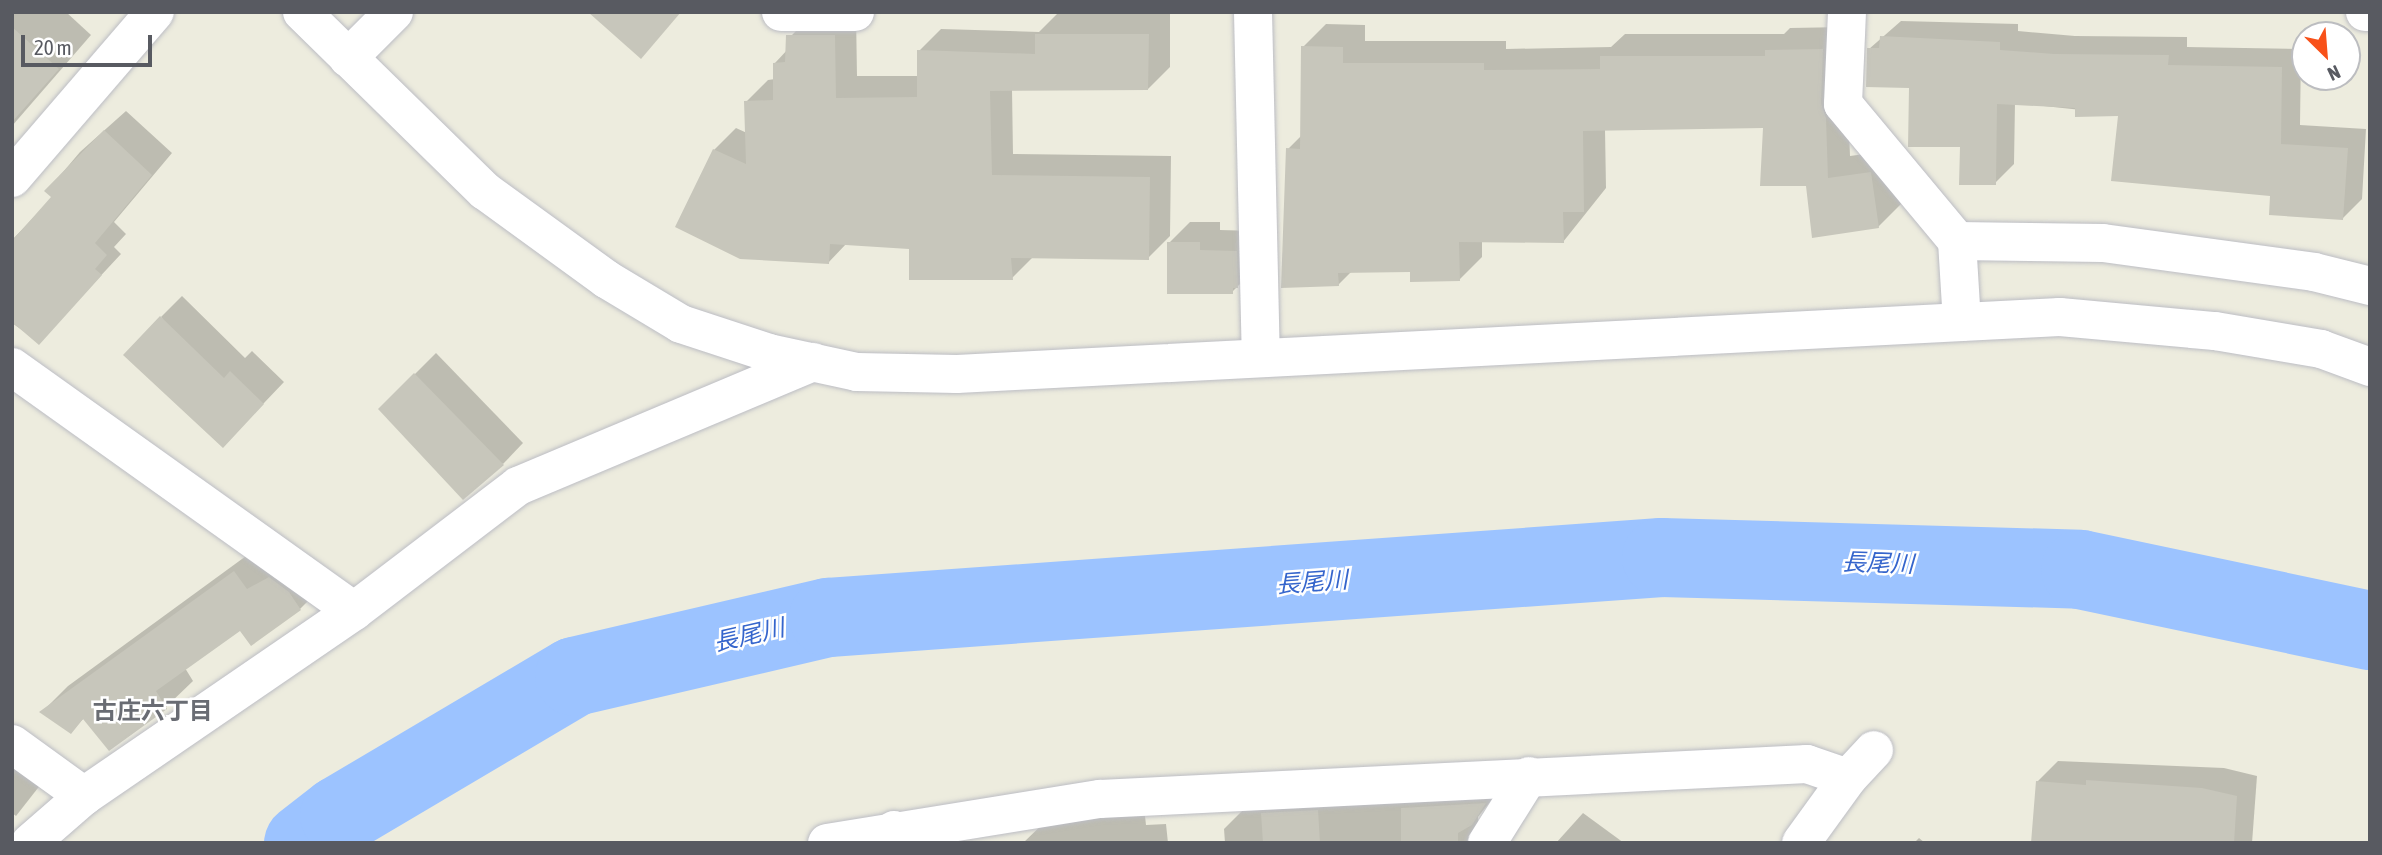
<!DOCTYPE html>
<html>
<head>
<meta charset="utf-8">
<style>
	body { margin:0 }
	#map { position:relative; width:2382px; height:855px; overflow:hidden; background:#edecde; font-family:"Asap Condensed","Noto Sans JP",sans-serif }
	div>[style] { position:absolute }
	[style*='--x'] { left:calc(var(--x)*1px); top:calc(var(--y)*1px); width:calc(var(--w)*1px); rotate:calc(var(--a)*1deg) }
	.shadow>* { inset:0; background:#0003 }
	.river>* { height:79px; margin:-39.5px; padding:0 39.5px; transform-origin:39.5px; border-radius:39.5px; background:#9cc3ff }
	.building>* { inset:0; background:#c7c6bb }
	.roads { filter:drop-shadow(0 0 2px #bcbdc4) drop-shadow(0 0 2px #bcbdc4) }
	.minor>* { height:38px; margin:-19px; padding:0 19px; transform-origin:19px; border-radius:19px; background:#fff }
	.tertiary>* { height:38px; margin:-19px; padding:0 19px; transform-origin:19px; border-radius:19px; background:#fff }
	span { translate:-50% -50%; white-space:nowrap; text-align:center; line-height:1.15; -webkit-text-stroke:5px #fff; paint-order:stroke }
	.water-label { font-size:24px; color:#3565cc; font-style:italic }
	.neighbourhood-label { font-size:24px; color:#696c73; font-weight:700 }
	.frame { position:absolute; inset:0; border:14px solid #585a61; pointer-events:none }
	.north { position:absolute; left:2291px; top:21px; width:70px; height:70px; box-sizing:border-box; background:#fff; border:2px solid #bcbdc0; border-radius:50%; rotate:155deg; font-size:19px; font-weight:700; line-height:28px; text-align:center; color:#585a61 }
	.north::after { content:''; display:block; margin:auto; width:24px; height:32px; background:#f85119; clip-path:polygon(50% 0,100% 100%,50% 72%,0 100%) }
	.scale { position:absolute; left:21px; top:35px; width:131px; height:32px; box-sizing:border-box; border:4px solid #585a61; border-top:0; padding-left:9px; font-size:21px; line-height:24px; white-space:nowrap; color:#585a61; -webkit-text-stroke:5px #fff; paint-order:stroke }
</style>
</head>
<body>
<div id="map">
	<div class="shadow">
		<i style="clip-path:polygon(12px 12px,66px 12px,91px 35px,12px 126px)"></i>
		<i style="clip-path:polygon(1059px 12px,1170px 12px,1170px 67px,1148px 89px,1012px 89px,1013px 154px,1171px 156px,1170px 236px,1148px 258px,1033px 257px,1012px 278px,910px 247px,847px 243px,828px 263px,714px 150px,736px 128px,747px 133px,746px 102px,768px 80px,775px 79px,775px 63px,789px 48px,791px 36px,813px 14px,856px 13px,857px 76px,919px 76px,919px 51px,941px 29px,1039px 32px)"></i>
		<i style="clip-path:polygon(1901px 21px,2018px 24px,2018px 31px,2075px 36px,2187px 37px,2187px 47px,2301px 49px,2300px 125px,2366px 129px,2362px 199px,2343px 218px,2272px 194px,2119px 114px,2015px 103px,2014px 164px,1995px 183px,1910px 86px,1869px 49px)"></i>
		<i style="clip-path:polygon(1326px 24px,1365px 25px,1365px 41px,1506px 41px,1506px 49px,1611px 47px,1625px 34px,1784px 34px,1790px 28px,1845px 27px,1850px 156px,1893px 150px,1901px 204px,1878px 227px,1808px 185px,1764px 126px,1605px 129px,1606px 188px,1563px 242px,1482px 240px,1482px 257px,1459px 280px,1411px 270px,1352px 271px,1338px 285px,1288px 149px,1302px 135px,1303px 47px)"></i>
		<i style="clip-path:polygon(126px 111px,172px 153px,114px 222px,126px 234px,114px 247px,121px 254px,39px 342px,12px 323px,12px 240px,53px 197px,47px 191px,80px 152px)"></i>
		<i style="clip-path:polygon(1190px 222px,1220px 222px,1220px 230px,1257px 231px,1253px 271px,1232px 292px,1169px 243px)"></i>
		<i style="clip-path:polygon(182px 296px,245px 358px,252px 351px,284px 382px,243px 425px,161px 317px)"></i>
		<i style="clip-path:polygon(436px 353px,523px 443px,503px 464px,380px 409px)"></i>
		<i style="clip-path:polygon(261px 545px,327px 582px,300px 609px,252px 644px,241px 628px,185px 668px,193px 681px,166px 707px,110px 749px,84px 718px,71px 732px,42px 712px,68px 686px)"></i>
		<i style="clip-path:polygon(12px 757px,45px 779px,16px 816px,12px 813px)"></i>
		<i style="clip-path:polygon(2058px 761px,2224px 768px,2257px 776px,2252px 843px,2032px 843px,2037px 782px)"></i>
		<i style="clip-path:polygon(1504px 784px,1478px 817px,1479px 837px,1473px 843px,1225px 843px,1224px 829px,1245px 808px)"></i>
		<i style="clip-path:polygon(1144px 807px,1146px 825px,1166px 824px,1168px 843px,1023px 843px,1055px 812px)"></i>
		<i style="clip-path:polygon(1583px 813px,1624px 843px,1556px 843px)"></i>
		<i style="clip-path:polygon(1919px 838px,1925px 843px,1914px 843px)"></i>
	</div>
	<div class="river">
		<i style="--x:303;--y:843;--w:46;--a:-37.9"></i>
		<i style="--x:339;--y:815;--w:273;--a:-30.6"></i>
		<i style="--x:574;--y:676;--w:261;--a:-13.1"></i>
		<i style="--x:828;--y:617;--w:835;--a:-4.12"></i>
		<i style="--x:1661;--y:557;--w:419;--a:1.6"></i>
		<i style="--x:2080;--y:569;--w:296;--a:11.9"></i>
	</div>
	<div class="building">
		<i style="clip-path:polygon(588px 12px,681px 12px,641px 59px)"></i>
		<i style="clip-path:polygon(12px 27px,59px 69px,12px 122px)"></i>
		<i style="clip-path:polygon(1035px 34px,1149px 34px,1148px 90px,990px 91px,992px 175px,1150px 177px,1149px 260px,1011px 258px,1013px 280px,909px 280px,909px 249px,830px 244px,829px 264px,740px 259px,675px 227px,713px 149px,746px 164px,744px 101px,773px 100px,773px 63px,785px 62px,786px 35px,835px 35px,836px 98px,917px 97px,917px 50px,1035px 54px)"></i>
		<i style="clip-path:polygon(1880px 36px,2000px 42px,2000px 50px,2054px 54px,2169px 55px,2168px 65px,2282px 67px,2281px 144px,2348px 148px,2343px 220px,2269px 215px,2270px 196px,2111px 181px,2118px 116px,2075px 117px,2075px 108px,1997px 104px,1996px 185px,1959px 185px,1960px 147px,1908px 147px,1909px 88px,1866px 87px,1867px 48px,1879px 48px)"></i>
		<i style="clip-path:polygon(1301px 46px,1343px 47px,1343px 63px,1484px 63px,1484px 70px,1600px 69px,1600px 56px,1765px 56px,1765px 50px,1823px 49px,1821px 103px,1826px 118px,1828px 178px,1871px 172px,1879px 228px,1812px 238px,1806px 186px,1760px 186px,1763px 128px,1583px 131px,1584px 212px,1563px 212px,1564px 243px,1459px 242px,1460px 281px,1410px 282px,1410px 272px,1338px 273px,1339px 286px,1281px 288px,1286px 148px,1300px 149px)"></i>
		<i style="clip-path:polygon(104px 130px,152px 175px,95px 243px,107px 255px,95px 269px,102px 275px,39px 345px,12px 322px,12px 241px,51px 197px,44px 191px)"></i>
		<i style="clip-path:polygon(1167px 242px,1200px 242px,1200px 250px,1237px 251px,1238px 288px,1233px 288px,1233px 294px,1167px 294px)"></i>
		<i style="clip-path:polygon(160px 316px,224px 378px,230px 371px,264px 404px,223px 448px,123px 355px)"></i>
		<i style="clip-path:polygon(414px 373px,504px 465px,463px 500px,378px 409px)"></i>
		<i style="clip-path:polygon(234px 571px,247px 589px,269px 577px,289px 592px,301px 610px,251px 646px,240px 631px,156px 691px,167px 709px,109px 751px,83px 719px,71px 734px,39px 712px)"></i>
		<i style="clip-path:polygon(2086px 780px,2202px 788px,2237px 796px,2234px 843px,2031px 843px,2036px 781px,2086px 785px)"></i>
		<i style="clip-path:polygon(1486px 803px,1472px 825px,1458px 833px,1458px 843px,1401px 843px,1401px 808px)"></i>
		<i style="clip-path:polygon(1318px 810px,1320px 843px,1263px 843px,1261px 813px)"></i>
	</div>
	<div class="roads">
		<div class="minor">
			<i style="--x:781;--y:12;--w:74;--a:0"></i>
			<i style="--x:1253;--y:12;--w:345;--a:88.7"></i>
			<i style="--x:1847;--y:12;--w:92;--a:92.5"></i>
			<i style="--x:1843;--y:104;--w:178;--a:50.2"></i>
			<i style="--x:1957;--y:241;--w:81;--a:86.5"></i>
			<i style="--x:2365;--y:12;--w:5;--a:0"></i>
			<i style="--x:348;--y:58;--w:65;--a:-45"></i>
			<i style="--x:12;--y:178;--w:219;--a:-49.3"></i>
			<i style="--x:1957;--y:241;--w:146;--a:0.8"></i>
			<i style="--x:2103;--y:243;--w:213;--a:7.8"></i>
			<i style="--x:2314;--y:272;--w:58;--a:14"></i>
			<i style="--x:12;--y:367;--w:420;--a:35.5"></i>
			<i style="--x:12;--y:744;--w:89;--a:35.8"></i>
			<i style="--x:1848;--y:778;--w:38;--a:-47"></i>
			<i style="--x:30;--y:843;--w:72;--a:-41"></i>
			<i style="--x:84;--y:796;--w:327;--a:-34.4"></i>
			<i style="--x:354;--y:611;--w:206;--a:-37.3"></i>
			<i style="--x:518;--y:486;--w:320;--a:-22.8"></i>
			<i style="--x:827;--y:843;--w:277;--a:-9.2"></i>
			<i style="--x:1100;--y:799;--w:708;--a:-2.83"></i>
			<i style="--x:1807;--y:764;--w:43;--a:18.9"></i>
			<i style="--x:1848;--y:778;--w:80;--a:125.9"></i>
			<i style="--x:1487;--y:843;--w:79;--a:-57.9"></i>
		</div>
		<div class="tertiary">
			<i style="--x:302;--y:12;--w:256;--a:44.4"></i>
			<i style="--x:485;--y:191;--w:150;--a:36"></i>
			<i style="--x:606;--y:279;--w:87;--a:31"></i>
			<i style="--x:681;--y:324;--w:93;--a:18.2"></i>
			<i style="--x:769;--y:353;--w:90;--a:12.2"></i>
			<i style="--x:857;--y:372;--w:100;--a:1.1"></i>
			<i style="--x:957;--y:374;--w:1104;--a:-2.96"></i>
			<i style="--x:2060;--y:317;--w:156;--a:5.2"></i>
			<i style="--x:2215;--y:331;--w:108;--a:9.6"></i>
			<i style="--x:2321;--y:349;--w:52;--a:20.2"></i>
			<i style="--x:894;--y:830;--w:18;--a:45"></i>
		</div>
	</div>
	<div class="water-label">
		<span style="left:1878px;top:563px;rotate:2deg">長尾川</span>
		<span style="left:1312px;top:582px;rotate:-4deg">長尾川</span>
		<span style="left:749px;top:635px;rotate:-13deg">長尾川</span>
	</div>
	<div class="neighbourhood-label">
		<span style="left:153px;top:711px">古庄六丁目</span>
	</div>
	<div class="frame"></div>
	<div class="north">N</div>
	<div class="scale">20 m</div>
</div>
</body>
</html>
